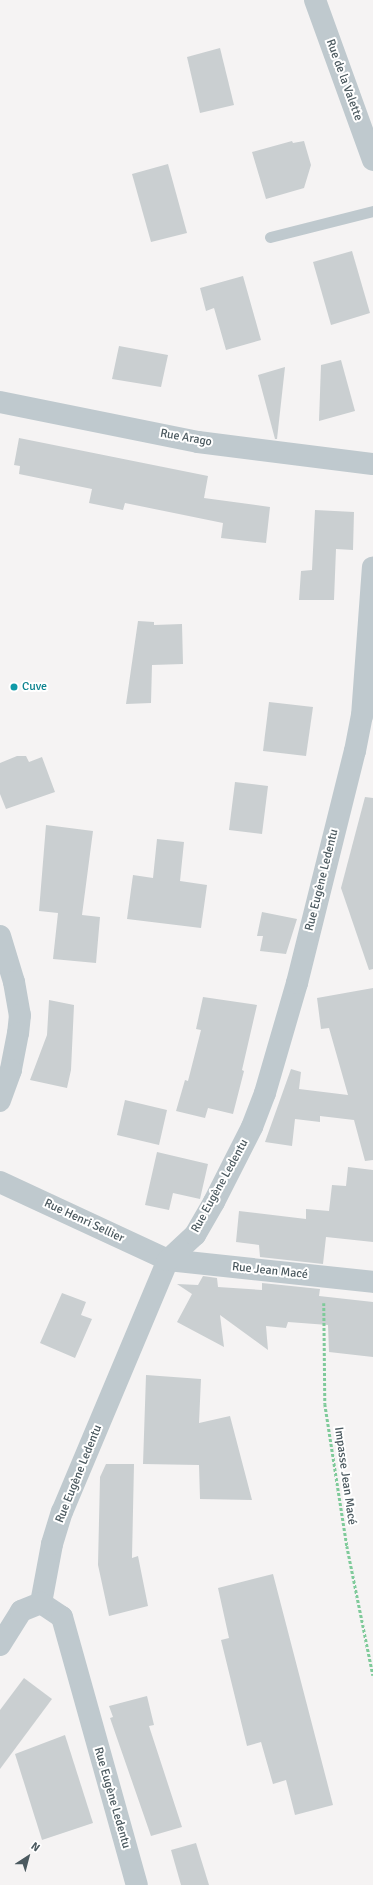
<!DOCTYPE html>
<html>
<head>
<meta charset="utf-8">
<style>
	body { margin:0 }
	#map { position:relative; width:373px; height:1885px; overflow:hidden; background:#f5f3f3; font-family:Signika,sans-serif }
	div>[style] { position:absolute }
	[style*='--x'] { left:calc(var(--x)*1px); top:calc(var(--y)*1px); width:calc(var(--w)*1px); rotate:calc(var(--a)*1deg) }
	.building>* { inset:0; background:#cacfd1 }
	.path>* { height:2.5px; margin-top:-1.25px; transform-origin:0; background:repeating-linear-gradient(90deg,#7fca9a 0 3px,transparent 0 5px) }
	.service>* { height:11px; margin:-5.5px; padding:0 5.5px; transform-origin:5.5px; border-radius:5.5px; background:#bfc9ce }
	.minor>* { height:22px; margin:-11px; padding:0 11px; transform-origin:11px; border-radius:11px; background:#bfc9ce }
	.tertiary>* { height:22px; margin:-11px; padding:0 11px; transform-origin:11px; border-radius:11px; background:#bfc9ce }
	.dots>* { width:11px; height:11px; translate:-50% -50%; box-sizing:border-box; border:2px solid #fff; border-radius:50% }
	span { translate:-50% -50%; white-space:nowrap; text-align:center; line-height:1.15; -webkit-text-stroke:4px #fff; paint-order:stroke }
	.street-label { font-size:12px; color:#4b595f }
	.culture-label { font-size:12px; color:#0d838f }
	.left { translate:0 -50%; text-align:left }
	.north { position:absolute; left:8px; top:1837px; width:40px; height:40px; -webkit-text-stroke:3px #fff; paint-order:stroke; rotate:36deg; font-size:11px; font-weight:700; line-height:16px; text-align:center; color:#4b595f }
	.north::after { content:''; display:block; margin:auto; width:14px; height:18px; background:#4b595f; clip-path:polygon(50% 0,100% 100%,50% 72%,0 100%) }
</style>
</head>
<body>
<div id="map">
	<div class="building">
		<i style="clip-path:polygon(220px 48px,234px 105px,200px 113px,187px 57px)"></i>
		<i style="clip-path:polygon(292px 141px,293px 143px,304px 141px,311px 165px,304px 188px,266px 199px,252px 152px)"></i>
		<i style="clip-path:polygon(168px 164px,187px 233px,151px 242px,132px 174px)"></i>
		<i style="clip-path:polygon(352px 251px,370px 313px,331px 325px,313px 262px)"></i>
		<i style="clip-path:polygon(243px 276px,261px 340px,226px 350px,214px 308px,206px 311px,200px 288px)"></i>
		<i style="clip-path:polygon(119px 346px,168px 355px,161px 387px,112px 379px)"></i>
		<i style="clip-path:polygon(341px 360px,355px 411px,319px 421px,321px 365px)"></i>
		<i style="clip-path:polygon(285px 367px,277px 439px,275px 439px,258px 375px)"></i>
		<i style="clip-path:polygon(19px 438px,208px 476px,204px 498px,270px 507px,266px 543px,221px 538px,223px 523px,125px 503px,123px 510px,89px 503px,92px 489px,19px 474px,20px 466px,14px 465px)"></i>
		<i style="clip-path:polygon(315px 510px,354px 512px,353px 550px,336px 549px,334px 600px,299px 600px,301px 571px,312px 570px)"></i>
		<i style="clip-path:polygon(138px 621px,154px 622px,154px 625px,182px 624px,183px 664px,152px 665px,151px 703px,126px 704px)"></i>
		<i style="clip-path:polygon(269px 702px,313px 707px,306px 756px,263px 751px)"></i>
		<i style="clip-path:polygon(17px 756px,26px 756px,29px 762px,42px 757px,55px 792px,6px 809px,0 794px,0 763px)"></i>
		<i style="clip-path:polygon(235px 782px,268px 786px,262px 834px,229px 830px)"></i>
		<i style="clip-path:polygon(365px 797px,373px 798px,373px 969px,369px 970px,341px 888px)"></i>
		<i style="clip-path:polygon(46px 825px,93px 831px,82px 915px,100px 917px,96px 963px,53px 959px,58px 913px,39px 911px)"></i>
		<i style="clip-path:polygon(157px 839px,184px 842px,180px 881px,207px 885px,201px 928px,127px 919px,133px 875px,153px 878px)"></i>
		<i style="clip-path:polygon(262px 912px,297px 919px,286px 954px,260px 951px,263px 936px,257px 936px)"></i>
		<i style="clip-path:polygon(373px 988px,373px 1160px,365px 1161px,354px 1120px,320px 1116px,320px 1122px,295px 1119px,292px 1146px,265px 1142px,291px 1069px,301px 1072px,299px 1089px,348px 1095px,329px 1028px,321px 1029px,317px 998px)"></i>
		<i style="clip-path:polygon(203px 997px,257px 1005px,242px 1070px,244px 1071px,233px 1114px,208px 1108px,205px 1118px,176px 1111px,185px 1080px,188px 1081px,201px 1030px,196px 1029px)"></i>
		<i style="clip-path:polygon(49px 1000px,74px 1005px,71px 1070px,67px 1088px,30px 1080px,47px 1035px)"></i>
		<i style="clip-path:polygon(125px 1100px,167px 1110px,159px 1145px,117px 1135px)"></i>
		<i style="clip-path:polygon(157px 1152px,208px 1164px,200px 1199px,173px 1193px,169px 1210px,145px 1205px)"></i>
		<i style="clip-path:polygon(348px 1167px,373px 1170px,373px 1242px,326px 1237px,323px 1264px,260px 1257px,259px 1245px,236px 1242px,239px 1211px,306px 1219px,306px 1209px,329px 1211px,332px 1185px,346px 1186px)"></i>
		<i style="clip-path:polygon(203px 1276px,217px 1278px,218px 1287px,262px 1290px,262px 1283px,320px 1289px,319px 1296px,373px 1302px,373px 1357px,329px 1352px,328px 1325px,288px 1322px,286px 1328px,266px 1326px,268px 1350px,220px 1315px,224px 1347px,177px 1322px,192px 1294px,177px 1284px,198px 1285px)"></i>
		<i style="clip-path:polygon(62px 1293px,86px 1302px,81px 1315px,92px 1319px,75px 1358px,40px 1343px)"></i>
		<i style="clip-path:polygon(146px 1375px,201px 1379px,199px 1423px,230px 1416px,252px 1500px,200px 1499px,199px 1465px,143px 1464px)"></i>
		<i style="clip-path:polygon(106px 1464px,134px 1464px,132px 1558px,138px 1556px,148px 1606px,109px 1616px,98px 1565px,100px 1477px)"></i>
		<i style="clip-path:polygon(273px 1574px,333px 1805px,295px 1815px,286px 1780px,273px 1784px,261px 1742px,247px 1746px,221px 1640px,229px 1638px,218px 1588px)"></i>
		<i style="clip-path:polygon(24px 1678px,52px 1699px,0 1769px,0 1710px)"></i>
		<i style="clip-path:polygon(147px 1696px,154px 1725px,149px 1726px,182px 1827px,151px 1836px,110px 1718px,113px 1717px,109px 1706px)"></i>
		<i style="clip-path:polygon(65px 1735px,93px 1823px,42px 1840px,15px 1754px)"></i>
		<i style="clip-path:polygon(196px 1843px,209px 1885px,181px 1885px,171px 1850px)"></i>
	</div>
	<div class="path">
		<i style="--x:324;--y:1303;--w:101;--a:89.4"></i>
		<i style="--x:325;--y:1404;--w:144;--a:81.2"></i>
		<i style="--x:347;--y:1546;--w:132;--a:78.6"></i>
	</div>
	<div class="service">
		<i style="--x:270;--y:237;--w:106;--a:-14.2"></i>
	</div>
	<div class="minor">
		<i style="--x:315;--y:0;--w:170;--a:70.1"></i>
		<i style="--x:0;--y:936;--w:48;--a:73.1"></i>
		<i style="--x:14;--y:982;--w:34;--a:80"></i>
		<i style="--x:20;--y:1015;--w:18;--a:96"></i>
		<i style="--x:18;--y:1033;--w:38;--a:101"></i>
		<i style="--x:11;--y:1070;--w:33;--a:110"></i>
		<i style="--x:0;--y:1182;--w:185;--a:24.9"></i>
		<i style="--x:168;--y:1260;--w:206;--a:6.1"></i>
		<i style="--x:41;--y:1603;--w:60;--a:-79.4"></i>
		<i style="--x:52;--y:1544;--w:34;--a:-73"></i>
		<i style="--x:62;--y:1512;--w:273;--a:-67.2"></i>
		<i style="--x:168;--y:1260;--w:37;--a:-43"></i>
		<i style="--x:195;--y:1235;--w:38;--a:-60"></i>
		<i style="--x:214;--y:1202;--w:84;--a:-63.1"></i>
		<i style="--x:252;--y:1127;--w:36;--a:-69"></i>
		<i style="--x:265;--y:1093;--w:115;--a:-73.8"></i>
		<i style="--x:297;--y:983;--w:239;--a:-76"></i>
		<i style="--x:355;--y:751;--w:36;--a:-79"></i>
		<i style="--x:362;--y:716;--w:149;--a:-85.8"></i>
		<i style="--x:41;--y:1603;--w:25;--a:34"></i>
		<i style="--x:62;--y:1617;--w:278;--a:74.4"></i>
		<i style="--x:0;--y:1645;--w:40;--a:-58"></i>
		<i style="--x:21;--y:1611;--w:22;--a:-22"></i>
	</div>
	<div class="tertiary">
		<i style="--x:0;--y:402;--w:202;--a:11.4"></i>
		<i style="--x:198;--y:442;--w:176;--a:7.2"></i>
	</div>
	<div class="dots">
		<i style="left:14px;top:687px;background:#0f9aa8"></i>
	</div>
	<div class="street-label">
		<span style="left:344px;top:80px;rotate:70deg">Rue de la Valette</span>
		<span style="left:186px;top:438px;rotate:10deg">Rue Arago</span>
		<span style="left:322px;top:880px;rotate:-76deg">Rue Eugène Ledentu</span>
		<span style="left:220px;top:1186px;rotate:-61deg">Rue Eugène Ledentu</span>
		<span style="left:84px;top:1221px;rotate:25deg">Rue Henri Sellier</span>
		<span style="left:270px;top:1271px;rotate:6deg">Rue Jean Macé</span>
		<span style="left:79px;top:1474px;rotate:-68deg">Rue Eugène Ledentu</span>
		<span style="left:345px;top:1476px;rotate:82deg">Impasse Jean Macé</span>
		<span style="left:112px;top:1798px;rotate:74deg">Rue Eugène Ledentu</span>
	</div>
	<div class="culture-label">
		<span class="left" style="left:22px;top:687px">Cuve</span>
	</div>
	<div class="north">N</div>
</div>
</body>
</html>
